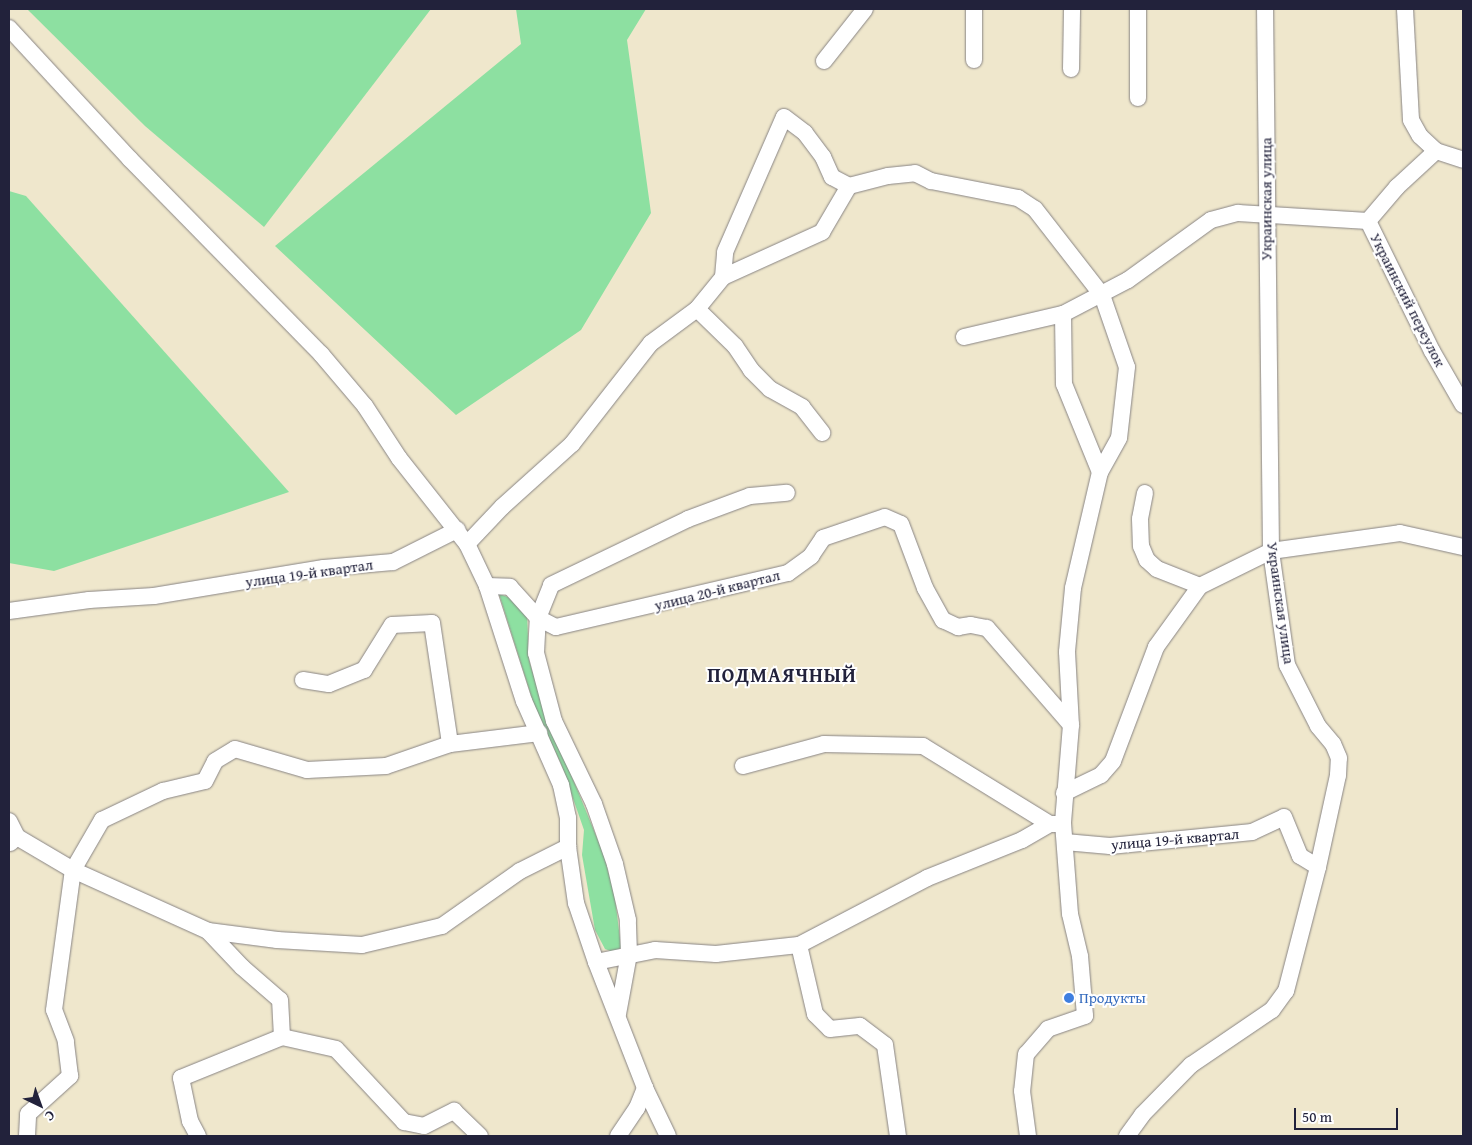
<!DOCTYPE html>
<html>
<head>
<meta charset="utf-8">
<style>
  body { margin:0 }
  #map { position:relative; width:1472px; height:1145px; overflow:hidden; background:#efe7cc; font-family:"Gentium Book Plus",serif }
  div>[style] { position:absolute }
  .green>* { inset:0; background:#8de0a1 }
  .roads { filter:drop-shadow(0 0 1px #888484) drop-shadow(0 0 1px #888484) }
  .street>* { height:16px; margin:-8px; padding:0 8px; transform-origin:8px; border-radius:8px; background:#fff }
  .dots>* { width:14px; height:14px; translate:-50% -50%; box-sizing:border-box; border:2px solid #fff; border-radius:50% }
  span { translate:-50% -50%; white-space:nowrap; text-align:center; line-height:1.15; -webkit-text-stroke:4px #fff; paint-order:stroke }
  .street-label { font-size:15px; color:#22223b }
  .shop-label { font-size:15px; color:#366cbe }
  .left { translate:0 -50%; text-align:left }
  .district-label { font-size:20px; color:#22223b; font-weight:700; letter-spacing:1px }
  .frame { position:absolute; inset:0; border:10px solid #22223b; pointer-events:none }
  .north { position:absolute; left:15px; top:1080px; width:50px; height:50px; -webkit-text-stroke:4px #fff; paint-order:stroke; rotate:138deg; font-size:14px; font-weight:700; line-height:20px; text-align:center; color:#22223b }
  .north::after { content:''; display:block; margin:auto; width:18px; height:22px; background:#22223b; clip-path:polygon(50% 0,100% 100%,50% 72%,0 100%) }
  .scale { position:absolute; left:1294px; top:1108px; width:104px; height:22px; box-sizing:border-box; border:2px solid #22223b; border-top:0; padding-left:6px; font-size:15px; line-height:18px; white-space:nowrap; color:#22223b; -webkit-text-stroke:4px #fff; paint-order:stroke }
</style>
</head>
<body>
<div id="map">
  <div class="green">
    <div style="clip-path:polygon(27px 9px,431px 9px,264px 227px,145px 126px)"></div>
    <div style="clip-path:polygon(516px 9px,646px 9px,627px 40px,651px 213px,581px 330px,456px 415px,275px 246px,521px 44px)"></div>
    <div style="clip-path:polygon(9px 191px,26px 196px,289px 492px,54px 571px,9px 563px)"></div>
    <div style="clip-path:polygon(499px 594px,511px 598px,527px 614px,529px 660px,543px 706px,604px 855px,615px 898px,621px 947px,616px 953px,605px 949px,595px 930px,582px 855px,584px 830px,561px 764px,535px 708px)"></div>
  </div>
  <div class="roads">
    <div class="street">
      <div style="left:1405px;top:9px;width:111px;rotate:86.9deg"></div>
      <div style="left:1411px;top:120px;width:18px;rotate:61deg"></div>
      <div style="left:1420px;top:136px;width:22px;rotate:43deg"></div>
      <div style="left:1436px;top:151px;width:28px;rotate:18deg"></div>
      <div style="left:9px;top:28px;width:178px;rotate:47.3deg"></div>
      <div style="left:130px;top:159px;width:273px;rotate:45.6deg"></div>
      <div style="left:321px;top:354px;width:68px;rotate:49.8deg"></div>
      <div style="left:365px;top:406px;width:62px;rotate:56.8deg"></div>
      <div style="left:399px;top:458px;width:110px;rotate:51.7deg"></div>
      <div style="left:467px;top:544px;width:47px;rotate:64.5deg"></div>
      <div style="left:487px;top:586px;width:121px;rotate:72.2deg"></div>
      <div style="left:524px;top:701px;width:92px;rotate:66.2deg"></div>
      <div style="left:561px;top:785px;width:34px;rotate:78deg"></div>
      <div style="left:568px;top:818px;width:29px;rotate:90deg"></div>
      <div style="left:568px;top:847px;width:57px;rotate:81.9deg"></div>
      <div style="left:576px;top:903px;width:62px;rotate:71.3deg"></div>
      <div style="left:596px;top:962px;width:135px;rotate:68.7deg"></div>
      <div style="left:645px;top:1088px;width:53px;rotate:64.4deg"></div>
      <div style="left:974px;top:60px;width:51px;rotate:-90deg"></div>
      <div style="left:824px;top:61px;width:66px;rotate:-51.7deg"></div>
      <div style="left:1071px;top:69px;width:60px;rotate:-89deg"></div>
      <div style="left:1138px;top:98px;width:89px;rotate:-90deg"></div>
      <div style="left:1368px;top:221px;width:145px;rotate:63.8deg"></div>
      <div style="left:1432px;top:351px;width:62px;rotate:60.1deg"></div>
      <div style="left:723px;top:277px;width:25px;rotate:-85deg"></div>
      <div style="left:725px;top:252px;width:147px;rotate:-66.4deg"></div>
      <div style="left:784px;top:117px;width:26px;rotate:37deg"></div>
      <div style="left:805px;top:133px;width:30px;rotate:53deg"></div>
      <div style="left:823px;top:157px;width:22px;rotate:66deg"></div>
      <div style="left:832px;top:177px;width:19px;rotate:28deg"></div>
      <div style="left:697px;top:309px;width:53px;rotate:44.2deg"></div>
      <div style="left:735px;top:346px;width:29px;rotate:56deg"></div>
      <div style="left:751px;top:370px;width:27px;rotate:45deg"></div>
      <div style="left:770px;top:389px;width:37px;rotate:29deg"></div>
      <div style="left:802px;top:407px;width:33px;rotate:52deg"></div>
      <div style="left:1063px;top:314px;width:70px;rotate:89.2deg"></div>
      <div style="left:1064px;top:384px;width:95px;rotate:67.8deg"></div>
      <div style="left:964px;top:337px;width:102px;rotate:-13.1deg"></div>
      <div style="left:1063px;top:314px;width:73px;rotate:-27.6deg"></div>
      <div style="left:1128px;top:280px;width:102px;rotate:-35.9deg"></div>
      <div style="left:1211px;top:220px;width:28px;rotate:-15deg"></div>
      <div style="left:1238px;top:213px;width:130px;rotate:3.5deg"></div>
      <div style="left:1368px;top:221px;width:45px;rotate:-49.5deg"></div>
      <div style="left:1397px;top:187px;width:53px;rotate:-42.7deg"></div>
      <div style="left:1145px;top:493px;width:26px;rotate:101deg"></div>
      <div style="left:1140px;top:519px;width:27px;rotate:88deg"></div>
      <div style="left:1141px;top:546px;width:15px;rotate:67deg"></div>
      <div style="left:1147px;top:560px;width:13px;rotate:42deg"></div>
      <div style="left:1157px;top:569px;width:46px;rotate:21.6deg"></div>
      <div style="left:1200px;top:586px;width:79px;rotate:-26.2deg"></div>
      <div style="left:1271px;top:551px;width:130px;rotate:-7.9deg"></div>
      <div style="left:1400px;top:533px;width:65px;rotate:12.5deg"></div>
      <div style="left:467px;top:544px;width:51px;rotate:-46.6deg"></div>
      <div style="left:502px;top:507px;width:94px;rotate:-42deg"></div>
      <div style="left:572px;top:444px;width:128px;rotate:-52deg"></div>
      <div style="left:651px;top:343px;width:57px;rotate:-36.5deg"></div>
      <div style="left:697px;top:309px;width:41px;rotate:-50.9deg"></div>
      <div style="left:723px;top:277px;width:109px;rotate:-24.4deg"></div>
      <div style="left:822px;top:232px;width:53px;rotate:-59.6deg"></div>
      <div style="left:849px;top:186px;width:40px;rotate:-14.4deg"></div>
      <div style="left:888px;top:176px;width:27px;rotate:-6deg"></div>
      <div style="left:915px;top:173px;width:18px;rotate:27deg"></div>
      <div style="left:931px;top:181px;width:89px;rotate:11.1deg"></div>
      <div style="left:1018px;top:198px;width:20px;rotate:33deg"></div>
      <div style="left:1035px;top:209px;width:109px;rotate:52.1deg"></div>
      <div style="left:1102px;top:295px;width:76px;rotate:70.9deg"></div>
      <div style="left:1127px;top:367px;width:71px;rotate:96.4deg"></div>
      <div style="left:1119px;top:438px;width:39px;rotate:119deg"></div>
      <div style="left:1100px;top:472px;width:119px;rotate:103.1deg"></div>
      <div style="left:1073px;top:588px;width:64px;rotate:95.4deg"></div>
      <div style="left:1067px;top:652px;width:73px;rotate:86.9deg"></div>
      <div style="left:1071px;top:725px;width:98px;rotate:94.7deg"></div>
      <div style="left:1063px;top:823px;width:91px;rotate:85.6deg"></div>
      <div style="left:1070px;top:914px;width:43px;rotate:76.6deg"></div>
      <div style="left:1080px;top:956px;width:60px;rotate:85.2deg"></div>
      <div style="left:1085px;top:1016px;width:39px;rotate:161deg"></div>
      <div style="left:1048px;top:1029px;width:33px;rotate:131deg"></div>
      <div style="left:1026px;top:1054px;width:37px;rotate:96deg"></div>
      <div style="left:1022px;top:1091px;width:45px;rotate:82.4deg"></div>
      <div style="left:487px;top:586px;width:23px;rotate:2deg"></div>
      <div style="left:510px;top:587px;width:42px;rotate:47.9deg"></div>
      <div style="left:538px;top:618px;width:20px;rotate:27deg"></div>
      <div style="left:556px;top:627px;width:238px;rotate:-13.1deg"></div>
      <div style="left:788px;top:573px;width:29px;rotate:-36deg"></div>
      <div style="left:811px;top:556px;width:22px;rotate:-56deg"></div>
      <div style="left:823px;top:538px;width:65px;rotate:-18.7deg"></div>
      <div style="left:885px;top:517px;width:17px;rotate:24deg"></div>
      <div style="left:901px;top:524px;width:68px;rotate:69.4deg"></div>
      <div style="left:925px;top:588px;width:37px;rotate:61deg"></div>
      <div style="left:943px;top:620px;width:17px;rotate:25deg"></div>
      <div style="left:958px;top:627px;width:13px;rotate:-9deg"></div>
      <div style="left:971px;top:625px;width:16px;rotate:11deg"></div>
      <div style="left:987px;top:628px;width:128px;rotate:49.1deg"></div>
      <div style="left:9px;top:611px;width:81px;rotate:-7.8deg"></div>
      <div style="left:89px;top:600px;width:65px;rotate:-3.5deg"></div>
      <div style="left:154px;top:596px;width:172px;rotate:-9.4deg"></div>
      <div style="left:324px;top:568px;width:69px;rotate:-5deg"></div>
      <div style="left:393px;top:562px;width:72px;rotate:-26.6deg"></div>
      <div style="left:303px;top:680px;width:26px;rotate:9deg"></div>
      <div style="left:329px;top:684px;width:38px;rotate:-22deg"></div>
      <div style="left:364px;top:670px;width:53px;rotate:-58.1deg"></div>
      <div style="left:392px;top:625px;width:40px;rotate:-2.9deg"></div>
      <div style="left:432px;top:623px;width:122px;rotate:81.5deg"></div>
      <div style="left:743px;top:766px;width:84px;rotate:-15.2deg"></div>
      <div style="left:824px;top:744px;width:99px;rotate:1.2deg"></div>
      <div style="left:923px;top:746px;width:149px;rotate:31.6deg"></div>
      <div style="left:1050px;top:824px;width:8px"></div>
      <div style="left:1064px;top:793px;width:41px;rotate:-25.9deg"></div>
      <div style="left:1101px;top:775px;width:18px;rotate:-49deg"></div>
      <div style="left:1113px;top:761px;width:122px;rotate:-69.3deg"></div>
      <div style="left:1156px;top:647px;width:75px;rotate:-54.2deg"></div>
      <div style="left:9px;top:821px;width:18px;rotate:63deg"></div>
      <div style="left:17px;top:837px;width:9px;rotate:139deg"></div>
      <div style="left:17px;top:837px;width:65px;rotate:30.5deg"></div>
      <div style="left:73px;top:870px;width:58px;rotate:-59.9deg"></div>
      <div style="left:102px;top:820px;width:68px;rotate:-25.4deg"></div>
      <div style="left:163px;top:791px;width:43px;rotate:-13.4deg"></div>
      <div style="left:205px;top:781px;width:22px;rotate:-63deg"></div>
      <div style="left:215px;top:761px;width:23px;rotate:-31deg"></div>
      <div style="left:235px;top:749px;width:75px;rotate:16.3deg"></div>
      <div style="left:307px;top:770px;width:79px;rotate:-2.9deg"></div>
      <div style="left:386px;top:766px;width:68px;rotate:-19deg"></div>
      <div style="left:450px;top:744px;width:90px;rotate:-7deg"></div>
      <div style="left:1065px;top:842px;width:45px;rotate:5.1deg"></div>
      <div style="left:1110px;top:846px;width:143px;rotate:-5.6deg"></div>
      <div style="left:1252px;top:832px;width:35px;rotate:-25deg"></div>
      <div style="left:1284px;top:817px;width:42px;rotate:67.7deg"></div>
      <div style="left:1300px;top:856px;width:21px;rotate:31deg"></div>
      <div style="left:799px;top:945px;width:71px;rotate:76.9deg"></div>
      <div style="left:815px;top:1014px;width:21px;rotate:45deg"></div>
      <div style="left:830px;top:1029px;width:30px;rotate:-6deg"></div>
      <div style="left:860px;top:1026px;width:31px;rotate:37deg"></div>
      <div style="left:885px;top:1045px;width:92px;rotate:81.9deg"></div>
      <div style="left:596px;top:962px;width:60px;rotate:-11.5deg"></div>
      <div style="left:655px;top:950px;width:61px;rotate:3.8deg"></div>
      <div style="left:716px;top:954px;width:83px;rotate:-6.2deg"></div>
      <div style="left:799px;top:945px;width:144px;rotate:-27.6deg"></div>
      <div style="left:927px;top:878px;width:102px;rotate:-21.8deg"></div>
      <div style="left:1022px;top:840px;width:32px;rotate:-30deg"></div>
      <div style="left:618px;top:1014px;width:61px;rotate:-79.6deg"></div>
      <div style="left:629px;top:954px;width:34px;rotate:-92deg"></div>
      <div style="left:628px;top:920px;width:57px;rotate:-103.1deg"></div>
      <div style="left:615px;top:864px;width:64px;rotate:-109.3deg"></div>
      <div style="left:594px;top:804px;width:92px;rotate:-115.7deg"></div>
      <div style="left:554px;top:721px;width:70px;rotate:-104.8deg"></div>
      <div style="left:536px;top:653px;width:35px;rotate:-87deg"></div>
      <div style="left:538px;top:618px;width:35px;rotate:-68deg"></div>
      <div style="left:551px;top:585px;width:152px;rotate:-25.7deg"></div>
      <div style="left:688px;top:519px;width:66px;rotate:-20.4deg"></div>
      <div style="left:750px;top:496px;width:37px;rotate:-5deg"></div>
      <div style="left:282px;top:1037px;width:55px;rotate:12.5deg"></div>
      <div style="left:336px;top:1049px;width:100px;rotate:47deg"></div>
      <div style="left:404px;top:1122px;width:20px;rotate:11deg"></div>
      <div style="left:424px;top:1126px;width:34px;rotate:-27deg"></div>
      <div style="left:454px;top:1111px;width:36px;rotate:44deg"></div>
      <div style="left:27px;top:1136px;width:22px;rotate:-87deg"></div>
      <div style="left:28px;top:1114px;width:57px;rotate:-42.1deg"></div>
      <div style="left:70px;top:1076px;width:35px;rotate:-97deg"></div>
      <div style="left:66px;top:1041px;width:33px;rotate:-111deg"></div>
      <div style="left:54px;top:1010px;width:141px;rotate:-82.3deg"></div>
      <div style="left:73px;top:870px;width:148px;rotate:24.3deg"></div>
      <div style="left:208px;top:931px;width:70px;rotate:7.4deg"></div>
      <div style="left:277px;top:940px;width:85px;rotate:3.4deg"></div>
      <div style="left:362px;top:945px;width:82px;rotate:-13.4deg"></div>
      <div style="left:442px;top:926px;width:95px;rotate:-35.2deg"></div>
      <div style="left:520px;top:871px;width:54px;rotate:-26.6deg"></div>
      <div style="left:198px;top:1136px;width:17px;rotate:-118deg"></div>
      <div style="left:190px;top:1121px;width:44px;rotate:-101.8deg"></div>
      <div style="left:181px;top:1078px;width:109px;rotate:-22.1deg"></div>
      <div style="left:282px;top:1037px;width:37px;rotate:-93deg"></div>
      <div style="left:280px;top:1000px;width:50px;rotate:-139deg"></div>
      <div style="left:242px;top:967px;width:50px;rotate:-133.4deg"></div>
      <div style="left:618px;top:1136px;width:34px;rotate:-56deg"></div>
      <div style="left:637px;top:1108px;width:22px;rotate:-68deg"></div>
      <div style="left:1127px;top:1136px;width:26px;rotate:-54deg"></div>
      <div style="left:1142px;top:1115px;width:70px;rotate:-45.6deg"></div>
      <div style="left:1191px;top:1065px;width:98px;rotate:-34.2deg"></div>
      <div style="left:1272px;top:1010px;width:24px;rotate:-54deg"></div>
      <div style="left:1286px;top:991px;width:128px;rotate:-75.5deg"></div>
      <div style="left:1318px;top:867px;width:94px;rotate:-77.7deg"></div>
      <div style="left:1338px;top:775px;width:17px;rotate:-87deg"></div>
      <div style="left:1339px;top:758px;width:15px;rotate:-113deg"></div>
      <div style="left:1333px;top:744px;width:23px;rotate:-130deg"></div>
      <div style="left:1318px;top:726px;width:68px;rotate:-116.9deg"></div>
      <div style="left:1287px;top:665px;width:115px;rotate:-98deg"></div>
      <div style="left:1271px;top:551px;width:542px;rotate:-90.63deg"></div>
    </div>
  </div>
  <div class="dots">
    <div style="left:1069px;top:998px;background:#3f7fe0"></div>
  </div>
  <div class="street-label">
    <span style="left:1266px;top:199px;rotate:-90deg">Украинская улица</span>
    <span style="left:1408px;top:300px;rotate:63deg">Украинский переулок</span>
    <span style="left:309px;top:573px;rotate:-8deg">улица 19-й квартал</span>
    <span style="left:717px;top:590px;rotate:-14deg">улица 20-й квартал</span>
    <span style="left:1281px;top:603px;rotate:82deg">Украинская улица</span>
    <span style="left:1175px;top:839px;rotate:-5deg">улица 19-й квартал</span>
  </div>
  <div class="shop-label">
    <span class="left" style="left:1079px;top:998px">Продукты</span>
  </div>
  <div class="district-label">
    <span style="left:782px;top:674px">ПОДМАЯЧНЫЙ</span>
  </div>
  <div class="frame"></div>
  <div class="north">С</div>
  <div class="scale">50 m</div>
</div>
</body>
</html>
